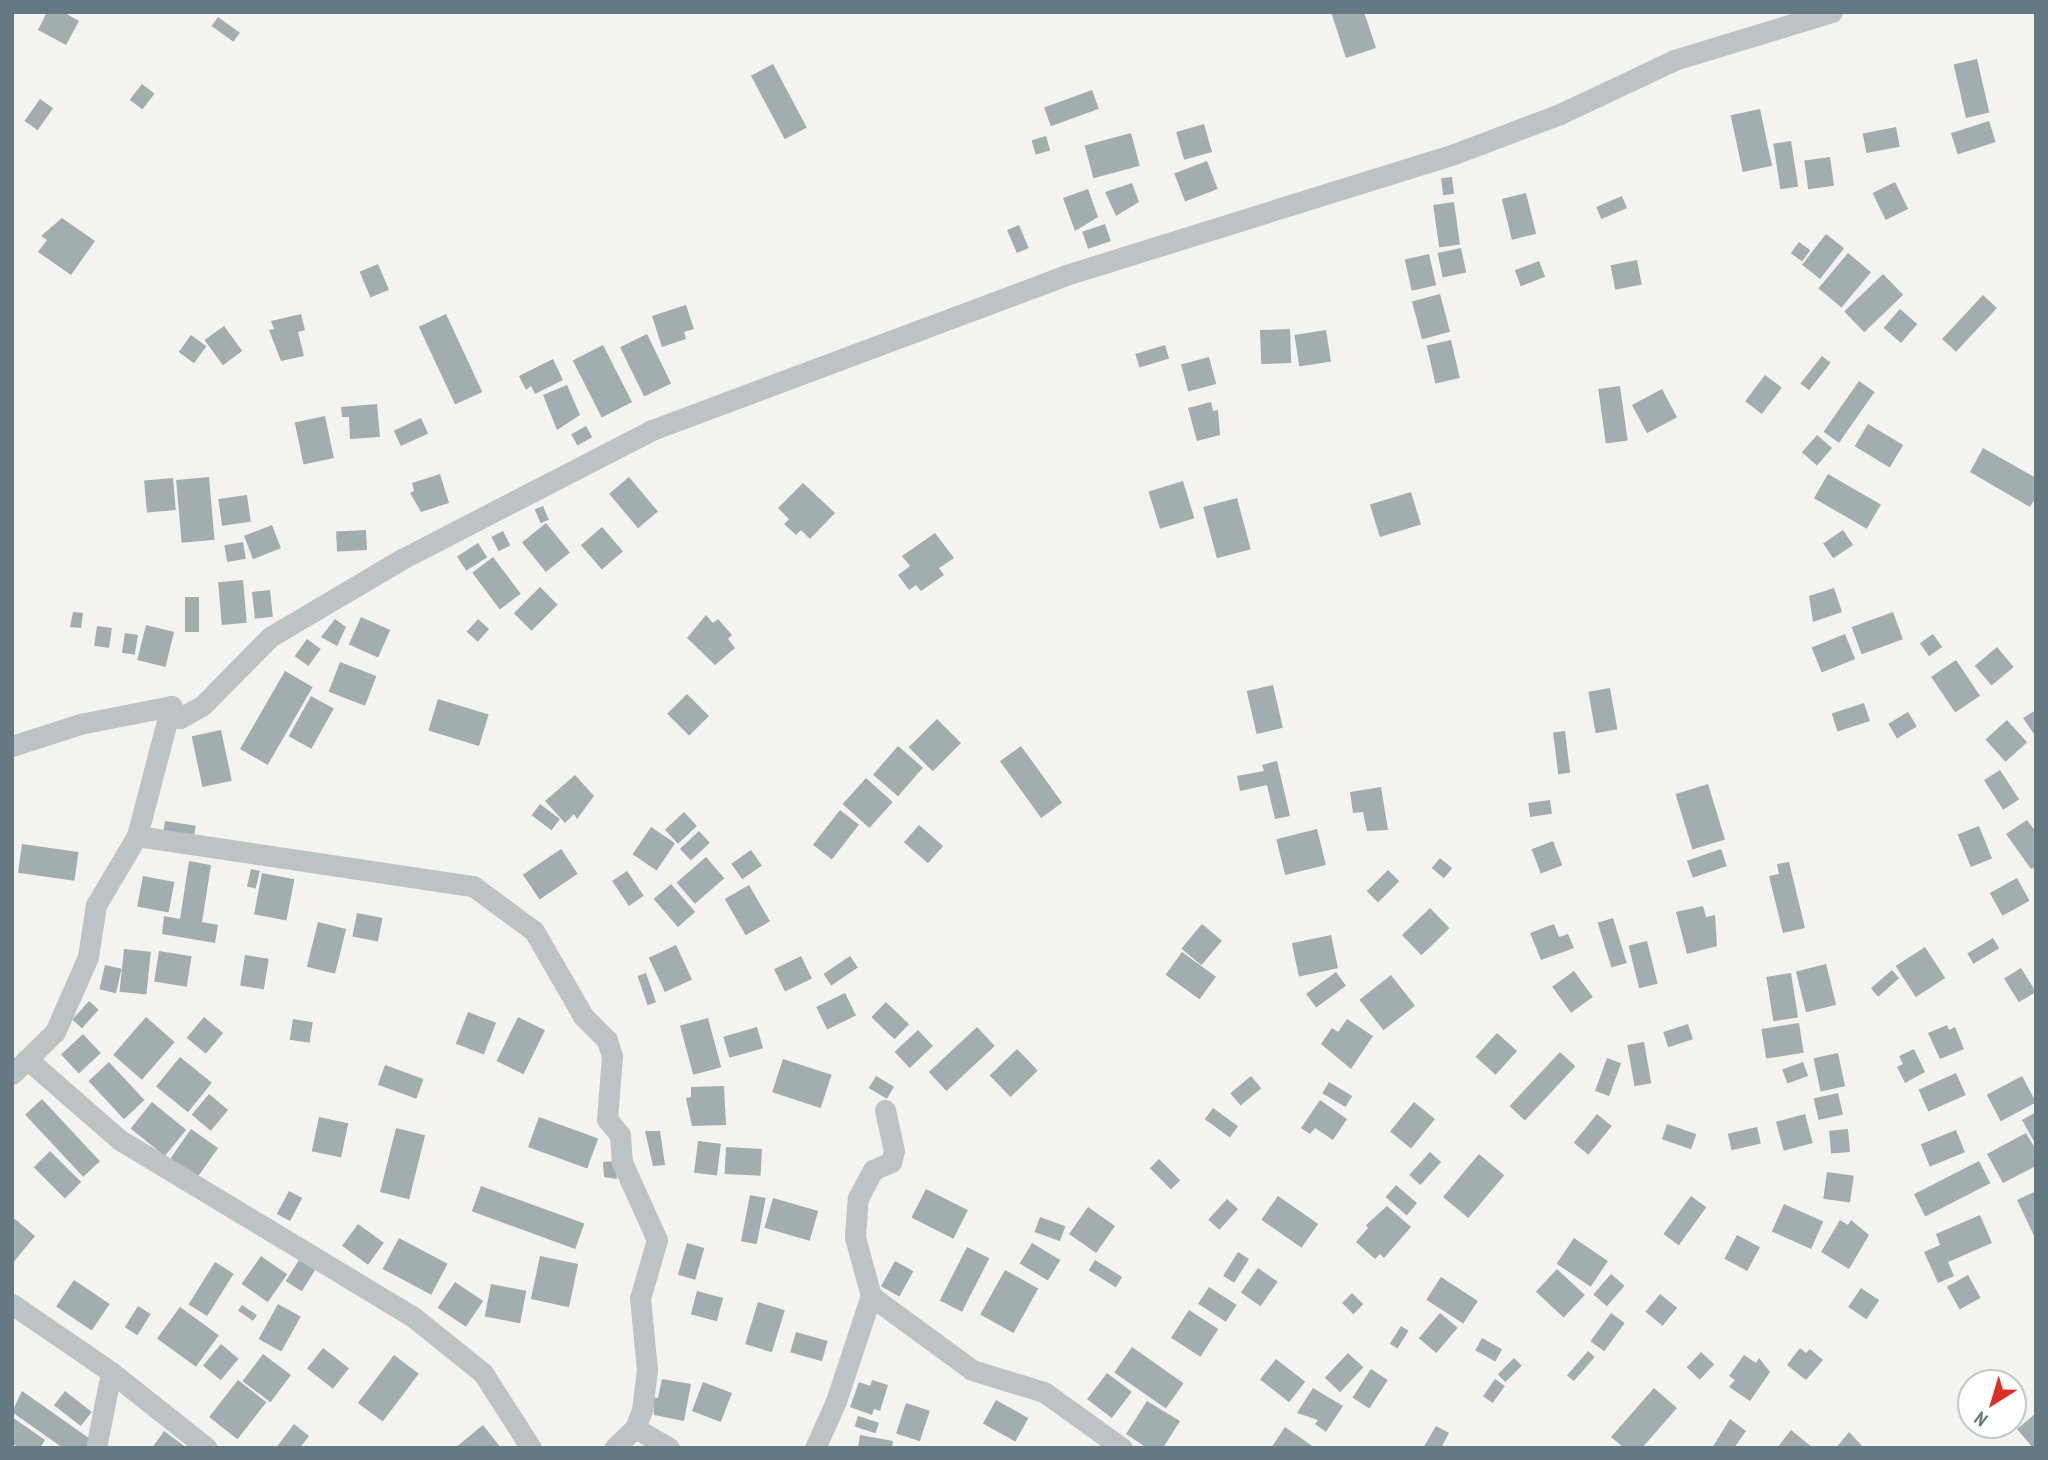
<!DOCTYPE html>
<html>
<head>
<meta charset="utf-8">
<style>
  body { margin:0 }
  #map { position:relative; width:2048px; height:1460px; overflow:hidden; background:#f4f3f0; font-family:"PT Sans Narrow",sans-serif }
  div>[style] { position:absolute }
  .building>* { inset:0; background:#a2adb0; transform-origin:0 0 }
  .street>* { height:21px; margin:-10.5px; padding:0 10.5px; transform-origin:10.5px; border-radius:10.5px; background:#bdc2c4 }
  span { translate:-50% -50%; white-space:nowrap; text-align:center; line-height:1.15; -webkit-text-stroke:7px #fff; paint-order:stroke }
  .frame { position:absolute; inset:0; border:14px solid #647981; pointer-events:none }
  .north { position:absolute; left:1957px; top:1369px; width:70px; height:70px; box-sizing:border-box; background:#fff; border:2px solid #c1c9cd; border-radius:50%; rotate:217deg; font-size:19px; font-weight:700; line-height:28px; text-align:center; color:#647981 }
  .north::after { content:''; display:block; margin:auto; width:24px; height:32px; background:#de2f26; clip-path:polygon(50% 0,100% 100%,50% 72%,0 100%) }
</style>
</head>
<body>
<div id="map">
  <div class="building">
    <div style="clip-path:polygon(47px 12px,63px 12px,79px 21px,66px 45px,38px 30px)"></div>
    <div style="clip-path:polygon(1331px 12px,1364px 12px,1376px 48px,1346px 58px)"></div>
    <div style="left:218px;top:17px;width:27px;height:11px;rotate:36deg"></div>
    <div style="left:1977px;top:59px;width:55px;height:24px;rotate:77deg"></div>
    <div style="left:773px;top:64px;width:72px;height:25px;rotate:62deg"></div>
    <div style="left:142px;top:84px;width:16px;height:20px;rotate:38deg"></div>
    <div style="left:1092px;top:90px;width:20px;height:51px;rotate:70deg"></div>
    <div style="left:40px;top:99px;width:16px;height:27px;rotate:35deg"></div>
    <div style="left:1760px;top:109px;width:58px;height:30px;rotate:78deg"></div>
    <div style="left:1989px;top:121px;width:22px;height:40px;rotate:72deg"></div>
    <div style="left:1204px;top:124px;width:29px;height:29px;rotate:74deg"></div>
    <div style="left:1896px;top:127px;width:20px;height:34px;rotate:79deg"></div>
    <div style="left:1131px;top:133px;width:34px;height:48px;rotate:75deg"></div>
    <div style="left:1046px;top:136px;width:15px;height:15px;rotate:74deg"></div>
    <div style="left:1791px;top:141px;width:46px;height:18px;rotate:81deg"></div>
    <div style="left:1830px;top:157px;width:29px;height:26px;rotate:82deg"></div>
    <div style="left:1207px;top:161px;width:30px;height:35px;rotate:69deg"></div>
    <div style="left:1452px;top:177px;width:17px;height:11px;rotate:83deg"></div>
    <div style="left:1895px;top:182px;width:30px;height:25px;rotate:64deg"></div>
    <div style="clip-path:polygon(1132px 183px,1139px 202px,1116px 216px,1105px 192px)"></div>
    <div style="clip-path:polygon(1088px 189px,1098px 217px,1075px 231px,1063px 198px)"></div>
    <div style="left:1526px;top:193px;width:42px;height:25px;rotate:76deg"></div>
    <div style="left:1622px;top:196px;width:13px;height:28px;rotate:67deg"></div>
    <div style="left:1454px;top:202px;width:43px;height:21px;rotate:82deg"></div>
    <div style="clip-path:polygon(62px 218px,95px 241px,71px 275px,38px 252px,47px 240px,41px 236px)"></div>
    <div style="left:1105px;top:224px;width:18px;height:24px;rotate:71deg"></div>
    <div style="left:1019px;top:225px;width:25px;height:13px;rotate:67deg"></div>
    <div style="left:1826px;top:234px;width:23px;height:39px;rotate:38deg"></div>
    <div style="left:1799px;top:242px;width:14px;height:14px;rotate:36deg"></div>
    <div style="left:1461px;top:248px;width:25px;height:24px;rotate:78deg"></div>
    <div style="left:1848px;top:253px;width:30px;height:46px;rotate:40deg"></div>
    <div style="left:1429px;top:254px;width:32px;height:25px;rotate:77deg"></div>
    <div style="left:1637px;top:260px;width:25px;height:27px;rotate:79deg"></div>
    <div style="left:1539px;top:261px;width:17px;height:26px;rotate:69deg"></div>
    <div style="left:378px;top:264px;width:28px;height:20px;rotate:67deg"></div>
    <div style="left:1883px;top:274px;width:29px;height:54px;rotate:46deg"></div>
    <div style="left:1440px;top:294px;width:39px;height:29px;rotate:75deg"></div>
    <div style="left:1983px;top:295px;width:19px;height:60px;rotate:43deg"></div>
    <div style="clip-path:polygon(686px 305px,694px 329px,684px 332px,686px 339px,662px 347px,652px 316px)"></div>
    <div style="left:1900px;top:309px;width:23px;height:25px;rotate:41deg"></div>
    <div style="clip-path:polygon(301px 314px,305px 330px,298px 332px,304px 356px,281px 361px,269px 330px,274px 329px,271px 321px)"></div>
    <div style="left:446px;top:314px;width:86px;height:30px;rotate:65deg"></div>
    <div style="left:224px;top:326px;width:31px;height:24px;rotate:54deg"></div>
    <div style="left:1290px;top:329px;width:34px;height:30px;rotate:88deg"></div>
    <div style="left:1326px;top:330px;width:32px;height:32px;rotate:81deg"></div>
    <div style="left:647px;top:334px;width:55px;height:30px;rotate:64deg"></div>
    <div style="left:191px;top:335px;width:19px;height:21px;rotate:36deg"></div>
    <div style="left:1451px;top:340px;width:39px;height:25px;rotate:77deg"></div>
    <div style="left:603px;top:345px;width:64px;height:34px;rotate:63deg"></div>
    <div style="left:1165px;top:345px;width:14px;height:31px;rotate:73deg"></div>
    <div style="left:1822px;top:356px;width:11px;height:35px;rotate:38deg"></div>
    <div style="left:1209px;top:357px;width:28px;height:29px;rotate:75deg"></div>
    <div style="clip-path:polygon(553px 359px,563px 380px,535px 394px,531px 386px,526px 390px,519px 376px)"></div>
    <div style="left:1765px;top:375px;width:21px;height:33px;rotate:37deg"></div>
    <div style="left:1859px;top:381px;width:19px;height:62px;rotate:35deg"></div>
    <div style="clip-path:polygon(567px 385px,580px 415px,557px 430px,543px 395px)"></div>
    <div style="left:1620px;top:386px;width:55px;height:22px;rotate:82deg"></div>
    <div style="left:1662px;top:389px;width:32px;height:34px;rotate:62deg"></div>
    <div style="clip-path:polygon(1211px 402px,1213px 411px,1218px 410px,1220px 435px,1197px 441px,1188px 408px)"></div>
    <div style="clip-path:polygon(377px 404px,380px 437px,350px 439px,349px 417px,342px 417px,341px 407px)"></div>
    <div style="left:325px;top:416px;width:43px;height:31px;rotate:78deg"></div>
    <div style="left:421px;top:418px;width:17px;height:30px;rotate:65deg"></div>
    <div style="left:1868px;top:424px;width:41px;height:26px;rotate:31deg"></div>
    <div style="left:586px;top:426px;width:13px;height:17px;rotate:61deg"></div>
    <div style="left:1817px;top:435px;width:20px;height:23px;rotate:41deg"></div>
    <div style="clip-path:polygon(1983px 448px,2036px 478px,2036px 497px,2030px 507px,1970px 472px)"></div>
    <div style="clip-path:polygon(440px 474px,449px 503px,421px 512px,410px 493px,414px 491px,412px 483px)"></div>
    <div style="left:1828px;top:474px;width:61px;height:28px;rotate:30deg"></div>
    <div style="left:209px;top:477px;width:63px;height:33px;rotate:85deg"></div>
    <div style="left:629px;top:477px;width:45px;height:26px;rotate:50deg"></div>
    <div style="left:173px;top:478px;width:32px;height:29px;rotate:85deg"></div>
    <div style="left:1183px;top:481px;width:39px;height:36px;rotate:73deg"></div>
    <div style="clip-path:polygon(803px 483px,835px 513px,810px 539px,801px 530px,796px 535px,784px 524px,789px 519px,778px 508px)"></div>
    <div style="left:1411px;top:492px;width:34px;height:43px;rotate:73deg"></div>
    <div style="left:247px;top:495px;width:27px;height:29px;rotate:82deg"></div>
    <div style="left:1237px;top:498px;width:53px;height:35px;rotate:75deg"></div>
    <div style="left:543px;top:506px;width:15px;height:9px;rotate:67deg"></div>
    <div style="left:546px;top:523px;width:38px;height:31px;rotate:51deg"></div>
    <div style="left:272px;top:525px;width:25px;height:30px;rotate:69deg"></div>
    <div style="left:602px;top:527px;width:32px;height:28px;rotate:49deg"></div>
    <div style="left:366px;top:530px;width:20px;height:30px;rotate:87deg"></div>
    <div style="left:1843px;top:530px;width:18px;height:24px;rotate:56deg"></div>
    <div style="left:503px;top:531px;width:16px;height:13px;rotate:63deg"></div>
    <div style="clip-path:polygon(935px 533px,954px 558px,939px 568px,944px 575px,921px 591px,916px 585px,909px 590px,898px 575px,910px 566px,902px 556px)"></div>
    <div style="left:243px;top:542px;width:17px;height:19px;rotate:80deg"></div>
    <div style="left:478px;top:543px;width:17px;height:25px;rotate:57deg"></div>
    <div style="left:493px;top:557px;width:46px;height:26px;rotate:53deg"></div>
    <div style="left:243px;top:580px;width:43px;height:25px;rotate:85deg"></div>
    <div style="left:540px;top:587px;width:25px;height:37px;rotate:45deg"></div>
    <div style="clip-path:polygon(1834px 588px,1842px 612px,1813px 622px,1809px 596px)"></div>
    <div style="left:270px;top:590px;width:27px;height:18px;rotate:84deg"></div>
    <div style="left:185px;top:597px;width:14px;height:35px"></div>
    <div style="clip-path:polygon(73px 612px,83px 613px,81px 628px,70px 627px)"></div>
    <div style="left:1893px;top:612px;width:29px;height:44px;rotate:70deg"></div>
    <div style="clip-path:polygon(706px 615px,713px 623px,718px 619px,732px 635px,728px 639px,735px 648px,715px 665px,687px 638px)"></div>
    <div style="left:361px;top:617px;width:32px;height:30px;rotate:24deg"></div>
    <div style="clip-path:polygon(335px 619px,346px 627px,337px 646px,321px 637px)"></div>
    <div style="left:478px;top:619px;width:15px;height:17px;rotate:42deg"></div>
    <div style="left:146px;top:625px;width:29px;height:36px;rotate:14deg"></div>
    <div style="left:97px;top:626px;width:15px;height:20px;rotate:8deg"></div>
    <div style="left:125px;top:633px;width:13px;height:20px;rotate:9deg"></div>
    <div style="left:1845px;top:634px;width:27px;height:36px;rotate:68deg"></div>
    <div style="left:1933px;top:634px;width:16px;height:16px;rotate:55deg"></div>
    <div style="left:307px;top:639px;width:17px;height:21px;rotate:36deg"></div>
    <div style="left:1997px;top:647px;width:26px;height:29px;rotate:50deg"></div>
    <div style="left:1956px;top:660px;width:43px;height:30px;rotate:56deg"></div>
    <div style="left:340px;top:662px;width:39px;height:32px;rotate:21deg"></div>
    <div style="left:285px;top:671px;width:32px;height:90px;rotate:30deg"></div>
    <div style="left:1273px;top:685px;width:44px;height:27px;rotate:77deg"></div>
    <div style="left:1610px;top:688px;width:42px;height:22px;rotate:80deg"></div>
    <div style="left:687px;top:694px;width:31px;height:28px;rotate:45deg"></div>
    <div style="left:311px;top:696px;width:26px;height:46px;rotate:29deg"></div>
    <div style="left:438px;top:699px;width:53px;height:33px;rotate:17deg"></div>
    <div style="left:1864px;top:703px;width:19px;height:34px;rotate:72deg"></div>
    <div style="clip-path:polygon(2036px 710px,2036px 737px,2023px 718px)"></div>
    <div style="left:1908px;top:712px;width:17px;height:23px;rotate:59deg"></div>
    <div style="left:937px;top:719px;width:34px;height:40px;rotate:45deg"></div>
    <div style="left:2007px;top:720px;width:30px;height:29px;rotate:48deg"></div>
    <div style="left:221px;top:730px;width:52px;height:30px;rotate:78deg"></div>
    <div style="left:1565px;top:731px;width:42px;height:12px;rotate:83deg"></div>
    <div style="left:898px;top:746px;width:33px;height:38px;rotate:41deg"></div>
    <div style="left:1021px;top:746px;width:70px;height:26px;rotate:54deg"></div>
    <div style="clip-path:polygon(1277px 761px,1290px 816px,1275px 819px,1267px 785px,1240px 791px,1237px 776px,1264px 771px,1262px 765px)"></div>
    <div style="left:2000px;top:770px;width:35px;height:19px;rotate:57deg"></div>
    <div style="clip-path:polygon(575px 775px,594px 796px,577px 819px,574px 814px,565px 823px,545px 801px)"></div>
    <div style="left:866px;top:778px;width:36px;height:35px;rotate:42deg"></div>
    <div style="left:1708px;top:784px;width:58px;height:34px;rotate:73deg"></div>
    <div style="clip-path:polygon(1381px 787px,1388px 830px,1367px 831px,1363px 812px,1353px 813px,1350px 792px)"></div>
    <div style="left:1550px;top:800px;width:14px;height:22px;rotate:82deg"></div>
    <div style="left:540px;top:804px;width:25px;height:14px;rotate:37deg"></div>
    <div style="left:840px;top:810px;width:24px;height:44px;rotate:38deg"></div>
    <div style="left:684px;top:812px;width:19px;height:26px;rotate:47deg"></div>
    <div style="clip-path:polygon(2027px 820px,2036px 832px,2036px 866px,2031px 869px,2006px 834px)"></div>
    <div style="left:165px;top:821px;width:31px;height:15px;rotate:9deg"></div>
    <div style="left:919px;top:825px;width:32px;height:23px;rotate:41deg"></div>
    <div style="left:1979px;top:826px;width:35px;height:23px;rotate:68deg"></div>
    <div style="left:651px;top:827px;width:29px;height:33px;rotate:34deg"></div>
    <div style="left:1317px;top:829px;width:37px;height:42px;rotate:76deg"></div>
    <div style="left:699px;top:831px;width:16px;height:26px;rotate:47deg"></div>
    <div style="left:1553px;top:841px;width:26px;height:23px;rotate:69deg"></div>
    <div style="left:22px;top:844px;width:57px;height:29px;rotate:8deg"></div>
    <div style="left:561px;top:849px;width:30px;height:46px;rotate:56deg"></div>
    <div style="left:1721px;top:849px;width:18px;height:36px;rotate:71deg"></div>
    <div style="left:751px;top:850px;width:19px;height:24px;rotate:55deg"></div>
    <div style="left:706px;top:857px;width:28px;height:39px;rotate:49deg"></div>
    <div style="left:1440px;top:858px;width:16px;height:13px;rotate:40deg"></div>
    <div style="clip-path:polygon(189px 861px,211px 865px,202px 922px,218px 925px,215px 943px,162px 934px,164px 916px,180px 919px)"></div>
    <div style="clip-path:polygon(1789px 862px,1805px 928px,1783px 933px,1769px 876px,1779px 874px,1777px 864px)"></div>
    <div style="left:251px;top:869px;width:9px;height:18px;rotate:13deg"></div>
    <div style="left:1388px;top:870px;width:16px;height:30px;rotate:45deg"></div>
    <div style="left:627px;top:871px;width:30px;height:18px;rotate:56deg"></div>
    <div style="left:262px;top:873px;width:33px;height:42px;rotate:11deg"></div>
    <div style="left:143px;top:876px;width:32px;height:31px;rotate:11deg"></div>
    <div style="left:2017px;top:878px;width:26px;height:31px;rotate:61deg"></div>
    <div style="left:671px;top:884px;width:37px;height:23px;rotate:49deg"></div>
    <div style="left:749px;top:885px;width:42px;height:28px;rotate:60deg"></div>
    <div style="clip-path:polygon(1703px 906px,1706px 917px,1715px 915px,1717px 946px,1687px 954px,1676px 912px)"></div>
    <div style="left:1430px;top:908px;width:28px;height:39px;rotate:46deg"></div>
    <div style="left:357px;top:913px;width:26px;height:24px;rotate:11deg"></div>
    <div style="left:1613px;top:918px;width:47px;height:16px;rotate:73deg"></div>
    <div style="left:318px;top:922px;width:29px;height:46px;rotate:14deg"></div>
    <div style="left:1202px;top:924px;width:26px;height:32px;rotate:40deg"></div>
    <div style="clip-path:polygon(1554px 924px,1559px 937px,1568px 934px,1574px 948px,1541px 960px,1530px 933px)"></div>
    <div style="left:1331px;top:935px;width:34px;height:40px;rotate:78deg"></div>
    <div style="left:1993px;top:938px;width:12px;height:30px;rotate:59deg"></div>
    <div style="left:1647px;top:941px;width:44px;height:19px;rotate:76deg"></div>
    <div style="left:676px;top:945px;width:38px;height:30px;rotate:65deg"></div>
    <div style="left:1925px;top:947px;width:37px;height:35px;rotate:57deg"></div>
    <div style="left:124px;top:949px;width:27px;height:43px;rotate:6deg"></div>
    <div style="left:159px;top:951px;width:33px;height:31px;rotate:9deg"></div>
    <div style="left:1182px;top:952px;width:42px;height:28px;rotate:36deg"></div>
    <div style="left:245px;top:955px;width:24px;height:31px;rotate:9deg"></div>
    <div style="left:801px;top:956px;width:25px;height:30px;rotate:64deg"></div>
    <div style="left:850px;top:956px;width:14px;height:32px;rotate:56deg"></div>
    <div style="left:1826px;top:964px;width:42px;height:31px;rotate:76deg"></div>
    <div style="left:105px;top:965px;width:17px;height:25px;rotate:13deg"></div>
    <div style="left:2021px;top:968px;width:28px;height:20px;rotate:58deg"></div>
    <div style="left:1892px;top:970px;width:11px;height:28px;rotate:49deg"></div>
    <div style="left:1574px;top:971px;width:32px;height:27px;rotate:54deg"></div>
    <div style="left:1336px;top:972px;width:17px;height:37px;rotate:54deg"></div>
    <div style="left:646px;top:973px;width:31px;height:9px;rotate:71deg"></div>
    <div style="left:1791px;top:973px;width:45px;height:25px;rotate:81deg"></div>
    <div style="left:1391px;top:975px;width:39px;height:40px;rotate:52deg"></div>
    <div style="left:845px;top:993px;width:25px;height:32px;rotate:64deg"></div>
    <div style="left:89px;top:1001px;width:13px;height:25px;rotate:42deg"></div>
    <div style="left:886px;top:1002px;width:32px;height:21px;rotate:44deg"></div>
    <div style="left:468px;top:1012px;width:30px;height:34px;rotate:21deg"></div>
    <div style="left:146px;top:1017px;width:38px;height:50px;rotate:41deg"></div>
    <div style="left:204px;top:1017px;width:25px;height:27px;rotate:40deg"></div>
    <div style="left:518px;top:1017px;width:30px;height:49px;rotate:26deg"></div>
    <div style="left:708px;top:1018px;width:51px;height:29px;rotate:75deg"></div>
    <div style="left:293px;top:1019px;width:20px;height:21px;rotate:9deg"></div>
    <div style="clip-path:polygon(1347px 1019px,1373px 1036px,1351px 1069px,1321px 1044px,1332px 1028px,1338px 1032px)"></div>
    <div style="left:1799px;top:1023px;width:30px;height:38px;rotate:81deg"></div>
    <div style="left:1688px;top:1024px;width:16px;height:26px;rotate:72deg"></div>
    <div style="clip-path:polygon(1947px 1025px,1949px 1030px,1955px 1027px,1964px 1049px,1940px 1059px,1928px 1033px)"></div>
    <div style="left:757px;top:1027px;width:22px;height:35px;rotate:74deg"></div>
    <div style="left:977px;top:1027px;width:26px;height:66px;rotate:47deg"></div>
    <div style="left:918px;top:1030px;width:22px;height:32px;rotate:47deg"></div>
    <div style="left:1497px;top:1033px;width:27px;height:32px;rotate:42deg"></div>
    <div style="left:83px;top:1034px;width:26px;height:30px;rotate:47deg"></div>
    <div style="left:1644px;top:1042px;width:42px;height:17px;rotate:80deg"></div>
    <div style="left:1017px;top:1049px;width:30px;height:38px;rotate:46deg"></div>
    <div style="clip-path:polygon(1914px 1049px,1925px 1072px,1905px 1083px,1897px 1067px,1903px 1064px,1899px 1056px)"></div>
    <div style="left:1560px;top:1052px;width:21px;height:74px;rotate:43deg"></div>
    <div style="left:1838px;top:1053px;width:34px;height:25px;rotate:78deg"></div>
    <div style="left:180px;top:1057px;width:41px;height:38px;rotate:39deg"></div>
    <div style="left:1607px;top:1058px;width:15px;height:35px;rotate:20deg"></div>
    <div style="left:783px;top:1059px;width:51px;height:35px;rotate:18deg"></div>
    <div style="left:109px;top:1062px;width:52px;height:28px;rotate:47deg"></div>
    <div style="left:1803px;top:1062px;width:15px;height:22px;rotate:70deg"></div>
    <div style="left:385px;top:1065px;width:41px;height:21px;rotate:20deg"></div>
    <div style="left:1956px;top:1073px;width:24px;height:41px;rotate:66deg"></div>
    <div style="left:876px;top:1076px;width:21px;height:14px;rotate:31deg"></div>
    <div style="left:1251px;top:1076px;width:16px;height:27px;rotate:50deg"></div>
    <div style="left:2022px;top:1076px;width:30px;height:40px;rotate:62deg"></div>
    <div style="left:1329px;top:1082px;width:27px;height:13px;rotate:31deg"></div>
    <div style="clip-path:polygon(724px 1086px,726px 1125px,692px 1126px,686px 1098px,691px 1097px,691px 1087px)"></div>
    <div style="left:1838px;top:1093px;width:22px;height:25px;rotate:77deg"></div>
    <div style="left:209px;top:1094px;width:25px;height:27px;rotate:40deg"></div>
    <div style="left:42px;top:1099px;width:85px;height:23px;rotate:47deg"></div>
    <div style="clip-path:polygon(1320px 1100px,1347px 1119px,1333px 1140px,1315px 1128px,1310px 1134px,1301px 1128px)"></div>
    <div style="left:152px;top:1102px;width:44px;height:34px;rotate:39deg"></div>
    <div style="left:1414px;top:1102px;width:27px;height:38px;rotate:39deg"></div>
    <div style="left:1213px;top:1108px;width:31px;height:14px;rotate:36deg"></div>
    <div style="clip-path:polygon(2036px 1112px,2036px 1145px,2022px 1120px)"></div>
    <div style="left:1597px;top:1114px;width:19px;height:37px;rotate:39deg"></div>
    <div style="left:1805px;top:1114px;width:30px;height:30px;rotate:75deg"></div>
    <div style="left:319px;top:1117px;width:30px;height:35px;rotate:12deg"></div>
    <div style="left:539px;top:1117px;width:63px;height:32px;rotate:20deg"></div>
    <div style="left:1667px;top:1124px;width:31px;height:16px;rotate:19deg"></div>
    <div style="left:1757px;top:1127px;width:17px;height:30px;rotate:77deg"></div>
    <div style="left:396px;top:1128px;width:30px;height:66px;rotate:14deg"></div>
    <div style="left:191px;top:1129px;width:33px;height:36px;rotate:35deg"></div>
    <div style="left:1848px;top:1129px;width:23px;height:19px;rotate:85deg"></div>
    <div style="left:1956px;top:1130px;width:24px;height:38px;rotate:68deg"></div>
    <div style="clip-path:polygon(645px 1131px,660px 1131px,665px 1165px,653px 1166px)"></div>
    <div style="clip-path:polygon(2026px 1133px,2036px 1150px,2036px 1166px,2003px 1183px,1987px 1154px)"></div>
    <div style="left:698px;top:1141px;width:23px;height:32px;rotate:7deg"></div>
    <div style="left:726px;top:1147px;width:36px;height:27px;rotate:3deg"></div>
    <div style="left:50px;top:1151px;width:44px;height:23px;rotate:45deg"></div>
    <div style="left:1430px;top:1152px;width:15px;height:31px;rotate:42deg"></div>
    <div style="left:1479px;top:1154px;width:33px;height:56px;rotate:40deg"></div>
    <div style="left:1159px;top:1159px;width:30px;height:13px;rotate:45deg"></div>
    <div style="clip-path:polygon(615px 1161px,617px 1179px,604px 1177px,603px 1162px)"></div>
    <div style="left:1979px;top:1161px;width:25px;height:73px;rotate:63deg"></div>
    <div style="left:1827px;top:1172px;width:27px;height:27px;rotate:8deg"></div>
    <div style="left:1396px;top:1185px;width:28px;height:16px;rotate:41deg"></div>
    <div style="left:481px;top:1186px;width:110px;height:27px;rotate:20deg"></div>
    <div style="left:926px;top:1189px;width:47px;height:32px;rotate:27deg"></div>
    <div style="left:289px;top:1191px;width:15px;height:26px;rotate:28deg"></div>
    <div style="clip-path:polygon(2036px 1191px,2036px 1240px,2017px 1200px)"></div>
    <div style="left:750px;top:1195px;width:16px;height:47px;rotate:11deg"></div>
    <div style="left:1278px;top:1196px;width:49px;height:29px;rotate:35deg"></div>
    <div style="left:1691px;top:1196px;width:19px;height:47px;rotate:36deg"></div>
    <div style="left:773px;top:1198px;width:47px;height:31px;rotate:16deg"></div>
    <div style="left:1227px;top:1199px;width:15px;height:28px;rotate:42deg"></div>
    <div style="left:1784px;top:1204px;width:43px;height:30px;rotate:24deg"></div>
    <div style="clip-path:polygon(1387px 1206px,1411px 1227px,1384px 1258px,1380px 1254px,1375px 1259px,1356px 1242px,1368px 1228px,1366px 1225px)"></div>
    <div style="left:1088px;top:1207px;width:33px;height:33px;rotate:35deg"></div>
    <div style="clip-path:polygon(1980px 1215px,1992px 1243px,1948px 1262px,1954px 1276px,1938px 1283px,1924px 1252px,1940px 1245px,1936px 1234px)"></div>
    <div style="left:1040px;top:1217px;width:27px;height:16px;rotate:20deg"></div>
    <div style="clip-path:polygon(15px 1219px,35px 1236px,12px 1264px,12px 1222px)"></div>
    <div style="clip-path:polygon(1840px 1220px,1848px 1225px,1851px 1220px,1869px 1235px,1849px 1269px,1821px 1252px)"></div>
    <div style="left:358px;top:1224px;width:32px;height:27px;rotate:36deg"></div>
    <div style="left:1737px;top:1235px;width:26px;height:27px;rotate:28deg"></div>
    <div style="left:399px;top:1238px;width:55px;height:35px;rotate:28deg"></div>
    <div style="left:1574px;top:1238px;width:41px;height:31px;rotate:34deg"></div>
    <div style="left:687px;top:1243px;width:18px;height:33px;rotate:16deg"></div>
    <div style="left:1032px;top:1243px;width:33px;height:24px;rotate:31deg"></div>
    <div style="left:967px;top:1247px;width:25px;height:60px;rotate:27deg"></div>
    <div style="left:1238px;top:1252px;width:13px;height:28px;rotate:32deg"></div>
    <div style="left:261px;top:1256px;width:32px;height:34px;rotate:35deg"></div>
    <div style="left:540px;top:1256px;width:39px;height:44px;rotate:12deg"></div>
    <div style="left:299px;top:1260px;width:19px;height:25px;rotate:32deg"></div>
    <div style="left:1095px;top:1260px;width:32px;height:12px;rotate:32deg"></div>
    <div style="left:895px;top:1261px;width:21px;height:29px;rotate:29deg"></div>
    <div style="left:215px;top:1262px;width:22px;height:50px;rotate:32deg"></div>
    <div style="left:1258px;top:1268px;width:24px;height:30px;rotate:35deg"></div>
    <div style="left:1557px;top:1269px;width:38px;height:31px;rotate:43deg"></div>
    <div style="left:1005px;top:1270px;width:38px;height:51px;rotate:29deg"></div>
    <div style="left:1611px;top:1274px;width:18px;height:27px;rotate:41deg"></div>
    <div style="left:1968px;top:1275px;width:26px;height:24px;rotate:61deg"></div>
    <div style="left:1441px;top:1277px;width:44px;height:27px;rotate:33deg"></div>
    <div style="left:74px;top:1280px;width:43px;height:32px;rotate:34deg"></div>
    <div style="left:455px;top:1282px;width:34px;height:31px;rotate:34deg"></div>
    <div style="left:491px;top:1284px;width:36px;height:33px;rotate:11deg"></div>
    <div style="left:1209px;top:1287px;width:33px;height:20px;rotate:33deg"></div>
    <div style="left:1861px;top:1288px;width:22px;height:23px;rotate:34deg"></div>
    <div style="left:697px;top:1291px;width:27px;height:24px;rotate:15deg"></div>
    <div style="left:1352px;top:1293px;width:16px;height:14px;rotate:45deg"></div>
    <div style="left:1660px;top:1294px;width:22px;height:23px;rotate:39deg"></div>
    <div style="left:758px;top:1302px;width:28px;height:44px;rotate:17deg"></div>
    <div style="left:278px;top:1304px;width:26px;height:40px;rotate:29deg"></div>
    <div style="left:242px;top:1305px;width:18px;height:7px;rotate:34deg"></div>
    <div style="left:138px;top:1306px;width:15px;height:25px;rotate:32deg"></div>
    <div style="left:180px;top:1307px;width:48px;height:39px;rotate:36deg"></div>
    <div style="left:1189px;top:1310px;width:35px;height:33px;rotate:33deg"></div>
    <div style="left:1440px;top:1313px;width:23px;height:33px;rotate:40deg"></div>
    <div style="left:1611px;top:1313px;width:17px;height:35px;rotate:36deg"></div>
    <div style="left:1401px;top:1326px;width:9px;height:21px;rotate:32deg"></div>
    <div style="left:796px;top:1332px;width:33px;height:21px;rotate:16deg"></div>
    <div style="left:1482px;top:1338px;width:23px;height:14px;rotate:29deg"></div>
    <div style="left:221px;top:1344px;width:23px;height:28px;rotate:40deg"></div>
    <div style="left:1132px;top:1347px;width:63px;height:31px;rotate:35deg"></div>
    <div style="left:323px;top:1348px;width:33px;height:26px;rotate:38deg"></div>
    <div style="clip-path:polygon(1800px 1348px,1806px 1353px,1810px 1349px,1823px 1360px,1806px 1380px,1787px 1365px)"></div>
    <div style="left:1588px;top:1351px;width:9px;height:32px;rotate:41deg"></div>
    <div style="left:1701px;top:1352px;width:18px;height:21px;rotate:43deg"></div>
    <div style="left:1348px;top:1353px;width:21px;height:34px;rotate:43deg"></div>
    <div style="left:263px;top:1354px;width:35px;height:34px;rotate:37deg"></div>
    <div style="left:394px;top:1355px;width:31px;height:60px;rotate:37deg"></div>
    <div style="clip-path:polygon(1744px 1355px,1756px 1363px,1759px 1358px,1770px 1372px,1750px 1401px,1729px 1387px,1735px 1380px,1729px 1376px)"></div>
    <div style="left:1514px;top:1358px;width:11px;height:23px;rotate:45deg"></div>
    <div style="left:1276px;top:1359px;width:37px;height:26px;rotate:38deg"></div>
    <div style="left:1371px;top:1369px;width:20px;height:34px;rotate:33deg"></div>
    <div style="left:1107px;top:1373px;width:31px;height:33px;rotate:37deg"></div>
    <div style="clip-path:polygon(662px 1379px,691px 1384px,684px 1421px,654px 1415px,652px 1397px,658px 1398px)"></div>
    <div style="left:1495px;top:1379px;width:12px;height:21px;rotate:35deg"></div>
    <div style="left:238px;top:1380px;width:36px;height:47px;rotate:38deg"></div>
    <div style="clip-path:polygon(872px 1380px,888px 1385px,880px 1411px,874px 1409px,872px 1415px,850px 1407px,859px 1382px,870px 1386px)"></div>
    <div style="left:703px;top:1382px;width:31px;height:31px;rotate:21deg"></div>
    <div style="clip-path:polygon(1313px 1388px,1343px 1406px,1326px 1432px,1315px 1424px,1318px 1420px,1297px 1413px)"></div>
    <div style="clip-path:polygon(1654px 1388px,1677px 1408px,1642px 1448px,1624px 1448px,1611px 1437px)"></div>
    <div style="clip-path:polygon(22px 1391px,93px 1441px,88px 1448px,63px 1448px,12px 1412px)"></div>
    <div style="left:65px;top:1391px;width:34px;height:18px;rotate:38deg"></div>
    <div style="left:996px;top:1400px;width:37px;height:27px;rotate:29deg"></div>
    <div style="clip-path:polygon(1147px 1401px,1180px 1421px,1163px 1448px,1147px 1448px,1126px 1434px)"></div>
    <div style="left:906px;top:1403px;width:25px;height:32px;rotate:18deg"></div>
    <div style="clip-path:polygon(2036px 1413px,2036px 1448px,2033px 1448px,2017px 1429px)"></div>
    <div style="left:858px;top:1416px;width:22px;height:11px;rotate:18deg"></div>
    <div style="clip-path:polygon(12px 1417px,45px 1440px,40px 1448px,19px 1448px,12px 1443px)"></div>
    <div style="clip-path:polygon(1730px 1419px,1746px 1431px,1734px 1448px,1712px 1448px)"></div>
    <div style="clip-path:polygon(294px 1424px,309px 1436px,300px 1448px,276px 1448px)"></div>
    <div style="clip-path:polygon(483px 1425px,501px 1448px,455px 1448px)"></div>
    <div style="clip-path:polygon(1436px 1426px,1449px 1433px,1441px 1448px,1423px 1448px)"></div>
    <div style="clip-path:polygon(1285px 1427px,1315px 1448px,1271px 1448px)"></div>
    <div style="clip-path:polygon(1791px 1430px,1813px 1448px,1777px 1448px)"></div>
    <div style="clip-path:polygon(164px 1431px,187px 1448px,152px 1448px)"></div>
    <div style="clip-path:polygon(1849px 1432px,1864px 1448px,1836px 1448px)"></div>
    <div style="clip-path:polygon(860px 1435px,893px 1441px,892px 1448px,858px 1448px)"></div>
  </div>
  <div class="street">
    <div style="left:171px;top:706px;width:134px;rotate:104.7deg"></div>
    <div style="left:137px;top:836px;width:340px;rotate:8.5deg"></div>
    <div style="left:473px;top:886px;width:76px;rotate:36.4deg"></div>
    <div style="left:534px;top:931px;width:98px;rotate:60deg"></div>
    <div style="left:583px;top:1016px;width:34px;rotate:45deg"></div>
    <div style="left:607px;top:1040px;width:17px;rotate:73deg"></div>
    <div style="left:612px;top:1056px;width:63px;rotate:94.5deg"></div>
    <div style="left:607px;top:1119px;width:21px;rotate:51deg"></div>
    <div style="left:620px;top:1135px;width:27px;rotate:86deg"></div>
    <div style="left:622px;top:1162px;width:85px;rotate:65.8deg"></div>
    <div style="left:657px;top:1240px;width:60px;rotate:106.3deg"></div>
    <div style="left:640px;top:1298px;width:72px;rotate:84.4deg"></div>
    <div style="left:647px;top:1370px;width:40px;rotate:97.1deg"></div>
    <div style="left:642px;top:1410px;width:19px;rotate:111deg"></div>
    <div style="left:635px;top:1428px;width:29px;rotate:136deg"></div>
    <div style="left:12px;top:746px;width:71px;rotate:-17.9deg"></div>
    <div style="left:80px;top:724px;width:93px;rotate:-11.2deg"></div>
    <div style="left:171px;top:706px;width:15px;rotate:53deg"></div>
    <div style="left:180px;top:718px;width:25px;rotate:-29deg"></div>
    <div style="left:202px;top:706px;width:97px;rotate:-45.4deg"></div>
    <div style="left:270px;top:637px;width:153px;rotate:-30.6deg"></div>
    <div style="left:402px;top:559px;width:281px;rotate:-27.3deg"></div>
    <div style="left:652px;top:430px;width:442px;rotate:-20.5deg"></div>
    <div style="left:1066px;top:275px;width:406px;rotate:-17.3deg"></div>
    <div style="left:1454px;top:154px;width:113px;rotate:-20.7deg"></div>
    <div style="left:1560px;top:114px;width:126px;rotate:-25.3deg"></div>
    <div style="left:1674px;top:60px;width:165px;rotate:-16.9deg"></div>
    <div style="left:27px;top:1059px;width:123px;rotate:41.1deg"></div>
    <div style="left:120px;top:1140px;width:341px;rotate:31.1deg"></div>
    <div style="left:412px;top:1316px;width:91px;rotate:38.8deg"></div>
    <div style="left:483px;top:1373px;width:89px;rotate:57.4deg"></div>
    <div style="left:12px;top:1074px;width:60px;rotate:-44.3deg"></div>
    <div style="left:55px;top:1032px;width:82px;rotate:-66.3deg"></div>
    <div style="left:88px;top:957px;width:53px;rotate:-81.3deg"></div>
    <div style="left:96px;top:905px;width:80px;rotate:-59.3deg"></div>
    <div style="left:871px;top:1296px;width:125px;rotate:36.2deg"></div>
    <div style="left:972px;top:1370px;width:75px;rotate:17deg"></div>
    <div style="left:1044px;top:1392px;width:96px;rotate:35.7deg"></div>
    <div style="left:12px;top:1304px;width:120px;rotate:34.5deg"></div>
    <div style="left:111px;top:1372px;width:122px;rotate:38.4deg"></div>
    <div style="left:635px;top:1428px;width:39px;rotate:30deg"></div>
    <div style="left:96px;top:1448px;width:77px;rotate:-78.8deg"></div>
    <div style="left:815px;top:1448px;width:51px;rotate:-65.9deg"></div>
    <div style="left:836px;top:1401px;width:111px;rotate:-71.6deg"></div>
    <div style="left:871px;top:1296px;width:61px;rotate:-105.2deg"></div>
    <div style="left:855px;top:1237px;width:39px;rotate:-86deg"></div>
    <div style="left:858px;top:1198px;width:32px;rotate:-62deg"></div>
    <div style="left:873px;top:1170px;width:20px;rotate:-24deg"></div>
    <div style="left:891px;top:1162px;width:11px;rotate:-75deg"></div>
    <div style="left:894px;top:1151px;width:42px;rotate:-102.4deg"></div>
  </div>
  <div class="frame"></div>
  <div class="north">N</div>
</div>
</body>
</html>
